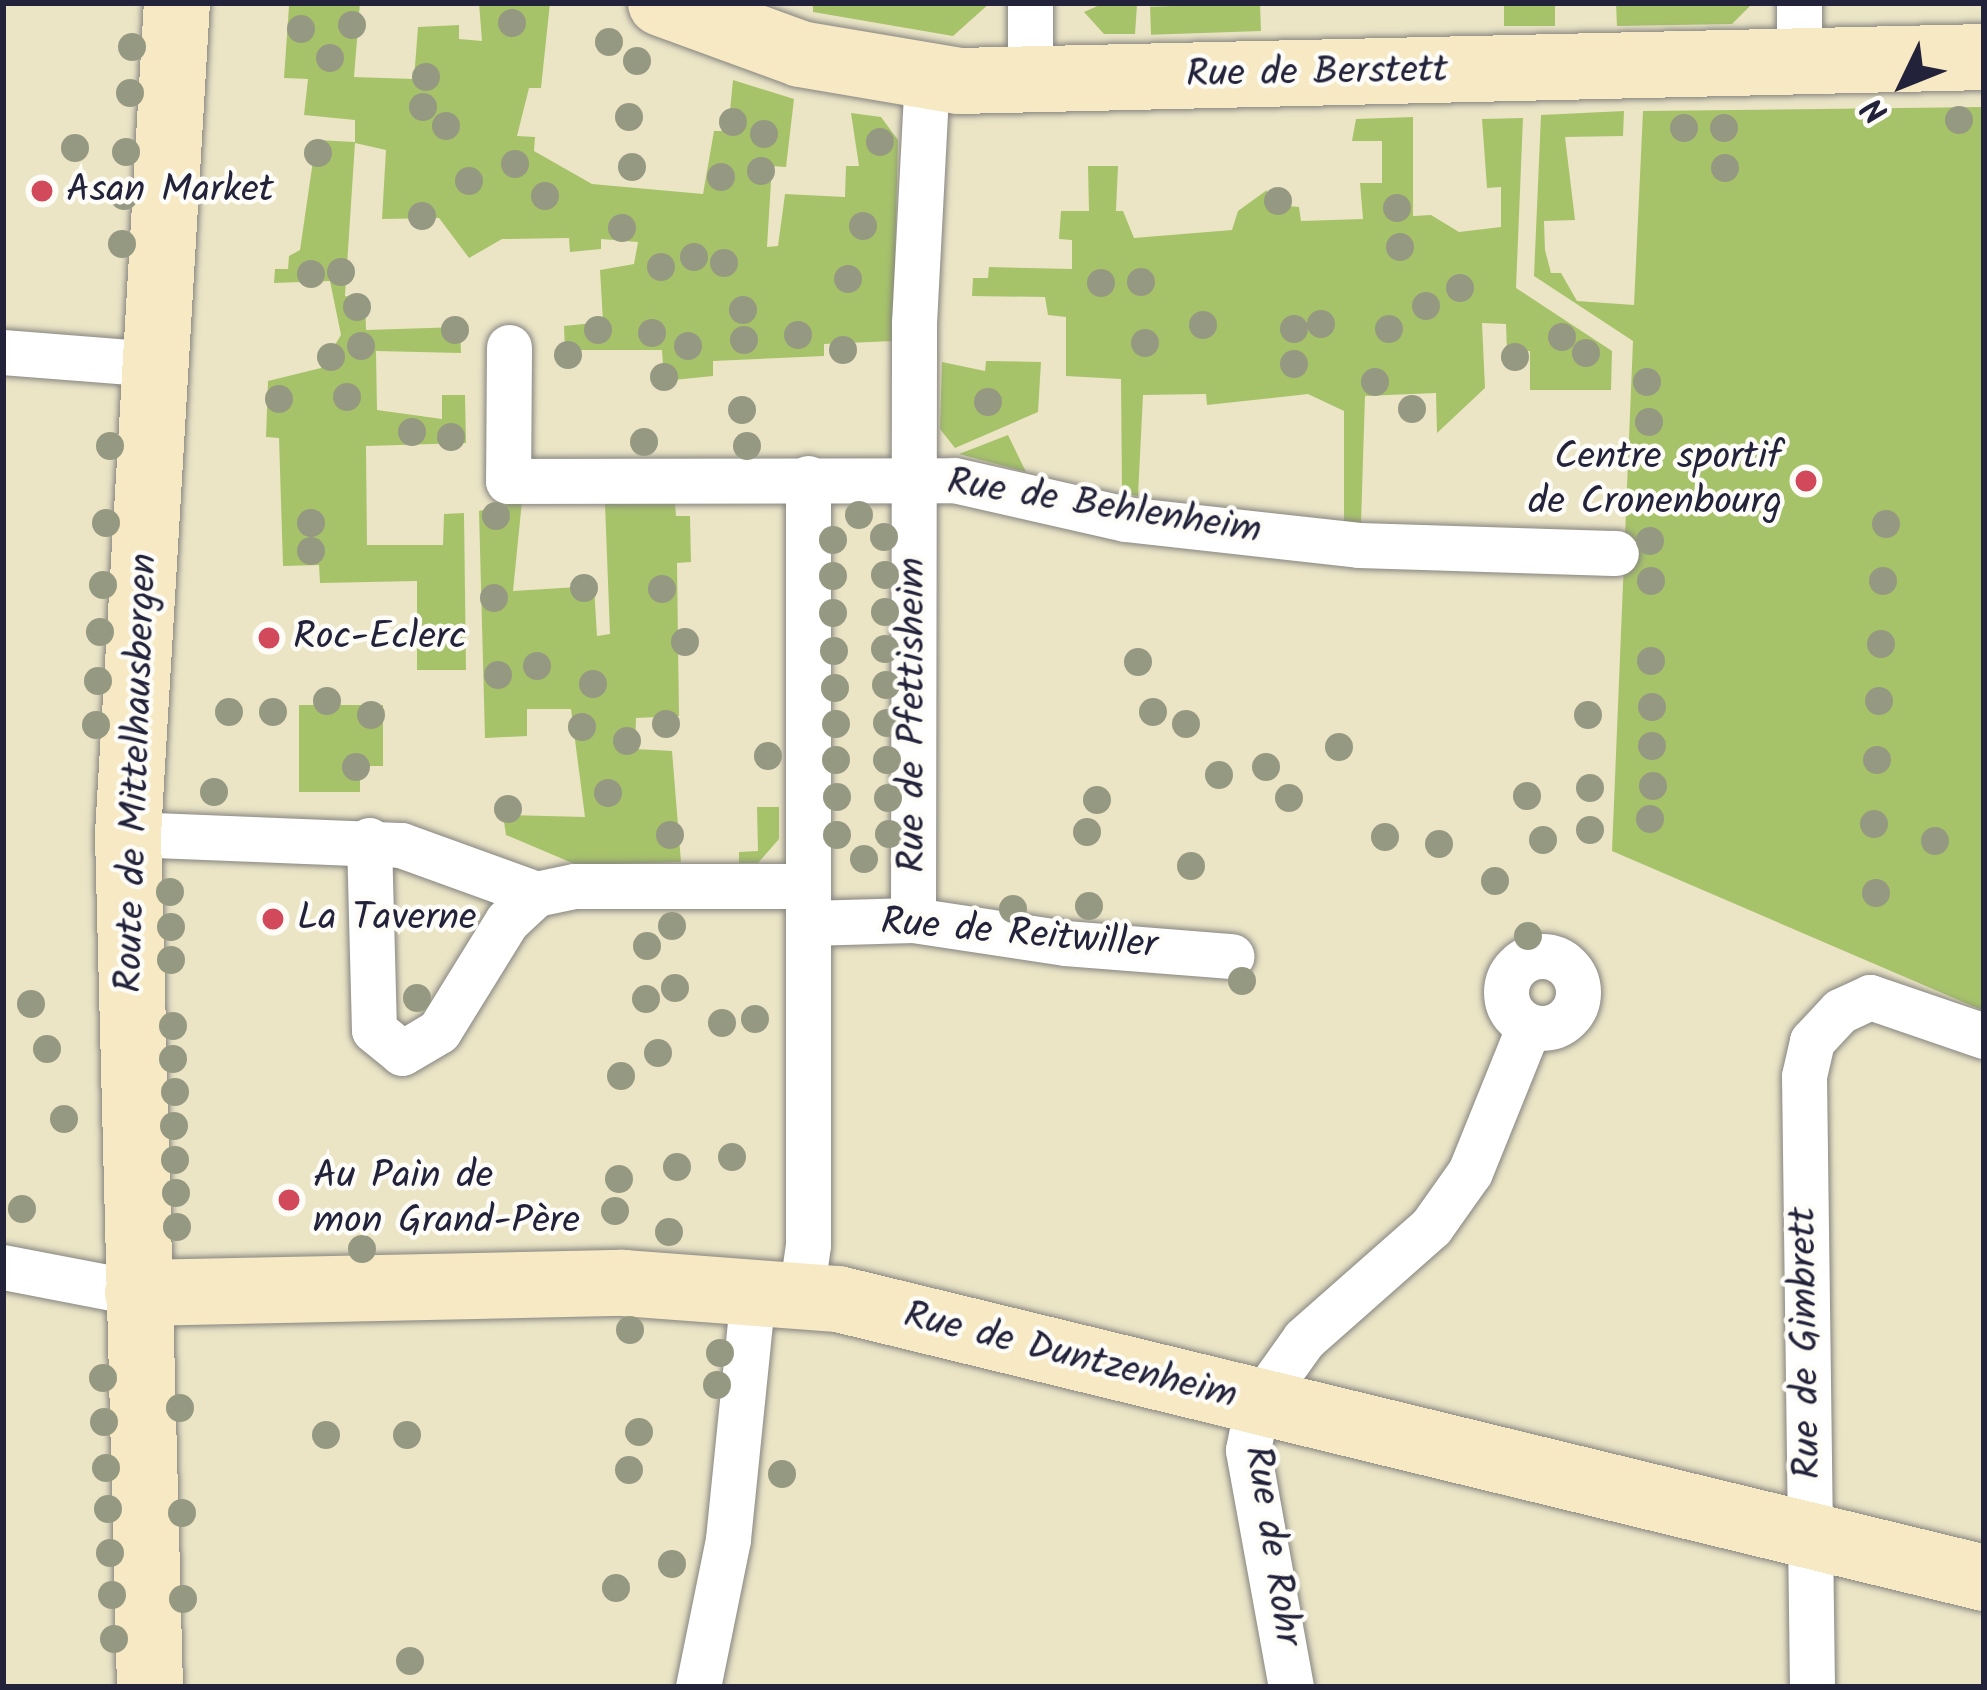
<!DOCTYPE html>
<html>
<head>
<meta charset="utf-8">
<style>
  body { margin:0 }
  #map { position:relative; width:1987px; height:1690px; overflow:hidden; background:#ebe5c6; font-family:Kalam,sans-serif }
  div>[style] { position:absolute }
  .green>* { inset:0; background:#a7c36a; transform-origin:0 0 }
  .roads { filter:drop-shadow(0 0 3px #868480) drop-shadow(0 0 3px #868480) }
  .street>* { height:45px; margin:-22.5px; padding:0 22.5px; transform-origin:22.5px; border-radius:22.5px; background:#fff }
  .street>.ring { margin:-22.5px; padding:0; box-sizing:content-box; background:none; border:45px solid #fff; border-radius:50% }
  .secondary>* { height:66px; margin:-33px; padding:0 33px; transform-origin:33px; border-radius:33px; background:#f6e9c3 }
  .trees>* { width:28px; height:28px; margin:-14px; border-radius:50%; background:#969982 }
  .dots>* { width:33px; height:33px; translate:-50% -50%; box-sizing:border-box; border:6px solid #fdfcf7; border-radius:50% }
  span { translate:-50% -50%; white-space:nowrap; text-align:center; line-height:1.15; -webkit-text-stroke:9px #fdfcf7; paint-order:stroke }
  .street-label { font-size:39px; color:#22223b }
  .poi-label { font-size:39px; color:#22223b }
  .left { translate:0 -50%; text-align:left }
  .right { translate:-100% -50%; text-align:right }
  .frame { position:absolute; inset:0; border:6px solid #22223b; pointer-events:none }
  .north { position:absolute; left:1843px; top:24px; width:120px; height:120px; -webkit-text-stroke:9px #fdfcf7; paint-order:stroke; rotate:227deg; font-size:33px; font-weight:700; line-height:48px; text-align:center; color:#22223b }
  .north::after { content:''; display:block; margin:auto; width:42px; height:54px; background:#22223b; clip-path:polygon(50% 0,100% 100%,50% 72%,0 100%) }
</style>
</head>
<body>
<div id="map">
  <div class="green">
    <div style="clip-path:polygon(360px 3px,354px 77px,414px 79px,418px 27px,459px 25px,459px 39px,482px 41px,479px 3px,550px 3px,541px 88px,529px 88px,517px 136px,535px 137px,534px 151px,592px 184px,703px 194px,714px 131px,728px 131px,733px 80px,794px 99px,786px 167px,772px 166px,767px 247px,778px 246px,785px 194px,845px 197px,846px 166px,859px 166px,851px 113px,881px 117px,898px 140px,893px 341px,824px 344px,824px 356px,713px 361px,713px 376px,664px 381px,662px 350px,565px 350px,564px 326px,603px 322px,600px 270px,634px 264px,638px 242px,601px 239px,601px 249px,570px 252px,569px 238px,502px 239px,469px 258px,439px 218px,382px 219px,386px 150px,355px 143px,345px 296px,365px 299px,366px 330px,460px 327px,461px 353px,376px 351px,377px 410px,442px 419px,442px 395px,465px 395px,466px 443px,366px 446px,367px 545px,443px 545px,444px 514px,464px 513px,466px 670px,417px 670px,417px 581px,320px 583px,319px 565px,283px 566px,279px 438px,266px 437px,268px 381px,321px 368px,341px 335px,330px 281px,274px 283px,275px 269px,288px 269px,289px 256px,300px 250px,316px 140px,355px 142px,355px 120px,304px 115px,308px 79px,284px 78px,289px 6px)"></div>
    <div style="clip-path:polygon(813px 3px,990px 3px,953px 36px,813px 12px)"></div>
    <div style="left:1260px;top:3px;width:28px;height:110px;rotate:88deg"></div>
    <div style="left:1555px;top:3px;width:23px;height:51px;rotate:90deg"></div>
    <div style="clip-path:polygon(1616px 3px,1753px 3px,1732px 24px,1617px 26px)"></div>
    <div style="clip-path:polygon(1102px 4px,1137px 5px,1135px 34px,1104px 34px,1084px 12px)"></div>
    <div style="clip-path:polygon(1984px 107px,1984px 1011px,1612px 851px,1633px 341px,1534px 276px,1541px 115px,1624px 111px,1623px 136px,1565px 137px,1575px 220px,1544px 221px,1545px 250px,1551px 273px,1561px 273px,1577px 301px,1634px 305px,1643px 111px)"></div>
    <div style="clip-path:polygon(1413px 117px,1413px 216px,1431px 215px,1459px 232px,1501px 227px,1501px 187px,1487px 188px,1482px 119px,1523px 118px,1516px 288px,1612px 351px,1611px 390px,1530px 390px,1530px 351px,1507px 352px,1506px 324px,1482px 323px,1485px 388px,1437px 433px,1436px 393px,1365px 396px,1361px 523px,1344px 522px,1344px 411px,1308px 394px,1207px 405px,1206px 394px,1143px 395px,1138px 496px,1122px 493px,1121px 379px,1066px 376px,1066px 317px,1048px 315px,1045px 297px,972px 296px,973px 278px,988px 278px,989px 267px,1072px 269px,1072px 240px,1059px 239px,1061px 211px,1089px 211px,1088px 166px,1118px 166px,1116px 211px,1123px 211px,1134px 238px,1232px 230px,1238px 211px,1267px 190px,1267px 204px,1299px 207px,1301px 221px,1363px 219px,1360px 183px,1382px 183px,1382px 141px,1352px 141px,1356px 119px)"></div>
    <div style="clip-path:polygon(986px 361px,1041px 362px,1038px 412px,955px 448px,940px 429px,942px 362px,985px 371px)"></div>
    <div style="clip-path:polygon(1008px 435px,1026px 472px,959px 454px)"></div>
    <div style="clip-path:polygon(522px 501px,513px 591px,594px 586px,597px 636px,610px 634px,605px 504px,675px 503px,676px 516px,690px 516px,691px 562px,677px 563px,679px 716px,636px 718px,635px 749px,672px 751px,681px 862px,577px 865px,506px 835px,503px 815px,585px 817px,571px 709px,527px 709px,527px 736px,485px 738px,479px 511px)"></div>
    <div style="clip-path:polygon(299px 705px,383px 705px,383px 766px,360px 766px,360px 792px,299px 792px)"></div>
    <div style="clip-path:polygon(757px 807px,779px 807px,779px 839px,758px 863px,739px 863px,739px 852px,758px 851px)"></div>
  </div>
  <div class="roads">
    <div class="street">
      <div style="left:1799px;top:65px;width:62px;rotate:-90deg"></div>
      <div style="left:1030px;top:82px;width:79px;rotate:-90deg"></div>
      <div style="left:509px;top:347px;width:134px;rotate:90.4deg"></div>
      <div style="left:508px;top:481px;width:446px;rotate:-0.1deg"></div>
      <div style="left:954px;top:480px;width:175px;rotate:12.8deg"></div>
      <div style="left:1125px;top:519px;width:235px;rotate:6.3deg"></div>
      <div style="left:1359px;top:545px;width:257px;rotate:1.8deg"></div>
      <div style="left:3px;top:352px;width:151px;rotate:4.5deg"></div>
      <div style="left:128px;top:834px;width:273px;rotate:2.3deg"></div>
      <div style="left:401px;top:845px;width:144px;rotate:19.9deg"></div>
      <div style="left:536px;top:894px;width:39px;rotate:-12deg"></div>
      <div style="left:574px;top:886px;width:233px"></div>
      <div style="left:369px;top:840px;width:190px;rotate:88.5deg"></div>
      <div style="left:374px;top:1030px;width:36px;rotate:39deg"></div>
      <div style="left:402px;top:1053px;width:43px;rotate:-30.7deg"></div>
      <div style="left:439px;top:1031px;width:129px;rotate:-58.3deg"></div>
      <div style="left:507px;top:921px;width:40px;rotate:-43deg"></div>
      <div style="left:913px;top:920px;width:597px;rotate:-89.9deg"></div>
      <div style="left:914px;top:323px;width:245px;rotate:-87deg"></div>
      <div style="left:808px;top:923px;width:105px;rotate:-1.6deg"></div>
      <div style="left:913px;top:920px;width:154px;rotate:8.6deg"></div>
      <div style="left:1065px;top:943px;width:167px;rotate:4.5deg"></div>
      <div class="ring" style="left:1506px;top:956px;width:27px;height:27px"></div>
      <div style="left:3px;top:1267px;width:137px;rotate:10.9deg"></div>
      <div style="left:801px;top:1294px;width:49px;rotate:-81.9deg"></div>
      <div style="left:808px;top:1245px;width:767px;rotate:-90deg"></div>
      <div style="left:698px;top:1687px;width:151px;rotate:-78.5deg"></div>
      <div style="left:728px;top:1539px;width:249px;rotate:-84.2deg"></div>
      <div style="left:1291px;top:1687px;width:241px;rotate:-100.3deg"></div>
      <div style="left:1248px;top:1450px;width:46px;rotate:-78.7deg"></div>
      <div style="left:1257px;top:1405px;width:81px;rotate:-54.5deg"></div>
      <div style="left:1304px;top:1339px;width:169px;rotate:-41.4deg"></div>
      <div style="left:1431px;top:1227px;width:67px;rotate:-54.7deg"></div>
      <div style="left:1470px;top:1172px;width:157px;rotate:-68deg"></div>
      <div style="left:1812px;top:1687px;width:611px;rotate:-90.75deg"></div>
      <div style="left:1804px;top:1076px;width:36px;rotate:-77deg"></div>
      <div style="left:1812px;top:1041px;width:41px;rotate:-47deg"></div>
      <div style="left:1840px;top:1011px;width:33px;rotate:-25deg"></div>
      <div style="left:1870px;top:997px;width:120px;rotate:18.9deg"></div>
    </div>
    <div class="secondary">
      <div style="left:661px;top:3px;width:148px;rotate:20.1deg"></div>
      <div style="left:800px;top:54px;width:161px;rotate:9.6deg"></div>
      <div style="left:959px;top:81px;width:1025px;rotate:-1.34deg"></div>
      <div style="left:138px;top:1293px;width:485px;rotate:-1.2deg"></div>
      <div style="left:623px;top:1283px;width:216px;rotate:4.3deg"></div>
      <div style="left:838px;top:1299px;width:1179px;rotate:13.68deg"></div>
      <div style="left:150px;top:1687px;width:853px;rotate:-91.48deg"></div>
      <div style="left:128px;top:834px;width:832px;rotate:-86.63deg"></div>
    </div>
  </div>
  <div class="trees">
    <div style="left:512px;top:23px"></div>
    <div style="left:352px;top:25px"></div>
    <div style="left:301px;top:29px"></div>
    <div style="left:609px;top:42px"></div>
    <div style="left:132px;top:47px"></div>
    <div style="left:330px;top:58px"></div>
    <div style="left:637px;top:61px"></div>
    <div style="left:426px;top:77px"></div>
    <div style="left:130px;top:93px"></div>
    <div style="left:423px;top:107px"></div>
    <div style="left:629px;top:117px"></div>
    <div style="left:1959px;top:120px"></div>
    <div style="left:733px;top:122px"></div>
    <div style="left:446px;top:126px"></div>
    <div style="left:1684px;top:128px"></div>
    <div style="left:1724px;top:128px"></div>
    <div style="left:764px;top:134px"></div>
    <div style="left:880px;top:142px"></div>
    <div style="left:75px;top:148px"></div>
    <div style="left:126px;top:152px"></div>
    <div style="left:318px;top:153px"></div>
    <div style="left:515px;top:164px"></div>
    <div style="left:632px;top:167px"></div>
    <div style="left:1725px;top:168px"></div>
    <div style="left:761px;top:171px"></div>
    <div style="left:721px;top:177px"></div>
    <div style="left:469px;top:181px"></div>
    <div style="left:124px;top:196px"></div>
    <div style="left:545px;top:196px"></div>
    <div style="left:1278px;top:201px"></div>
    <div style="left:1397px;top:208px"></div>
    <div style="left:422px;top:216px"></div>
    <div style="left:863px;top:226px"></div>
    <div style="left:622px;top:228px"></div>
    <div style="left:122px;top:244px"></div>
    <div style="left:1400px;top:247px"></div>
    <div style="left:694px;top:257px"></div>
    <div style="left:724px;top:263px"></div>
    <div style="left:661px;top:267px"></div>
    <div style="left:341px;top:272px"></div>
    <div style="left:311px;top:274px"></div>
    <div style="left:848px;top:279px"></div>
    <div style="left:1141px;top:282px"></div>
    <div style="left:1101px;top:283px"></div>
    <div style="left:1460px;top:288px"></div>
    <div style="left:1426px;top:306px"></div>
    <div style="left:357px;top:307px"></div>
    <div style="left:743px;top:310px"></div>
    <div style="left:1321px;top:324px"></div>
    <div style="left:1203px;top:325px"></div>
    <div style="left:1294px;top:329px"></div>
    <div style="left:1389px;top:329px"></div>
    <div style="left:455px;top:330px"></div>
    <div style="left:598px;top:330px"></div>
    <div style="left:652px;top:333px"></div>
    <div style="left:798px;top:335px"></div>
    <div style="left:1562px;top:337px"></div>
    <div style="left:744px;top:340px"></div>
    <div style="left:1145px;top:343px"></div>
    <div style="left:361px;top:346px"></div>
    <div style="left:688px;top:346px"></div>
    <div style="left:843px;top:350px"></div>
    <div style="left:1586px;top:353px"></div>
    <div style="left:568px;top:355px"></div>
    <div style="left:331px;top:357px"></div>
    <div style="left:1515px;top:357px"></div>
    <div style="left:1294px;top:364px"></div>
    <div style="left:664px;top:377px"></div>
    <div style="left:1375px;top:382px"></div>
    <div style="left:1647px;top:382px"></div>
    <div style="left:347px;top:397px"></div>
    <div style="left:279px;top:399px"></div>
    <div style="left:988px;top:402px"></div>
    <div style="left:1412px;top:409px"></div>
    <div style="left:742px;top:410px"></div>
    <div style="left:1649px;top:422px"></div>
    <div style="left:412px;top:432px"></div>
    <div style="left:451px;top:437px"></div>
    <div style="left:644px;top:442px"></div>
    <div style="left:110px;top:446px"></div>
    <div style="left:747px;top:446px"></div>
    <div style="left:859px;top:515px"></div>
    <div style="left:496px;top:516px"></div>
    <div style="left:106px;top:523px"></div>
    <div style="left:311px;top:523px"></div>
    <div style="left:1886px;top:524px"></div>
    <div style="left:884px;top:537px"></div>
    <div style="left:833px;top:540px"></div>
    <div style="left:1650px;top:541px"></div>
    <div style="left:311px;top:551px"></div>
    <div style="left:885px;top:575px"></div>
    <div style="left:833px;top:576px"></div>
    <div style="left:1651px;top:581px"></div>
    <div style="left:1883px;top:581px"></div>
    <div style="left:103px;top:585px"></div>
    <div style="left:584px;top:588px"></div>
    <div style="left:662px;top:589px"></div>
    <div style="left:494px;top:598px"></div>
    <div style="left:885px;top:612px"></div>
    <div style="left:833px;top:613px"></div>
    <div style="left:100px;top:632px"></div>
    <div style="left:685px;top:642px"></div>
    <div style="left:1881px;top:644px"></div>
    <div style="left:885px;top:649px"></div>
    <div style="left:834px;top:651px"></div>
    <div style="left:1651px;top:661px"></div>
    <div style="left:1138px;top:662px"></div>
    <div style="left:537px;top:666px"></div>
    <div style="left:498px;top:675px"></div>
    <div style="left:98px;top:681px"></div>
    <div style="left:593px;top:684px"></div>
    <div style="left:886px;top:685px"></div>
    <div style="left:835px;top:688px"></div>
    <div style="left:327px;top:701px"></div>
    <div style="left:1879px;top:701px"></div>
    <div style="left:1652px;top:707px"></div>
    <div style="left:229px;top:712px"></div>
    <div style="left:273px;top:712px"></div>
    <div style="left:1153px;top:712px"></div>
    <div style="left:371px;top:715px"></div>
    <div style="left:1588px;top:715px"></div>
    <div style="left:887px;top:723px"></div>
    <div style="left:666px;top:724px"></div>
    <div style="left:836px;top:724px"></div>
    <div style="left:1186px;top:724px"></div>
    <div style="left:96px;top:725px"></div>
    <div style="left:582px;top:727px"></div>
    <div style="left:627px;top:741px"></div>
    <div style="left:1652px;top:746px"></div>
    <div style="left:1339px;top:747px"></div>
    <div style="left:768px;top:756px"></div>
    <div style="left:836px;top:760px"></div>
    <div style="left:887px;top:760px"></div>
    <div style="left:1877px;top:760px"></div>
    <div style="left:356px;top:767px"></div>
    <div style="left:1266px;top:767px"></div>
    <div style="left:1219px;top:775px"></div>
    <div style="left:1653px;top:786px"></div>
    <div style="left:1590px;top:788px"></div>
    <div style="left:214px;top:792px"></div>
    <div style="left:608px;top:793px"></div>
    <div style="left:1527px;top:796px"></div>
    <div style="left:837px;top:797px"></div>
    <div style="left:888px;top:798px"></div>
    <div style="left:1289px;top:798px"></div>
    <div style="left:1097px;top:800px"></div>
    <div style="left:508px;top:809px"></div>
    <div style="left:1650px;top:819px"></div>
    <div style="left:1874px;top:824px"></div>
    <div style="left:1590px;top:830px"></div>
    <div style="left:1087px;top:832px"></div>
    <div style="left:889px;top:834px"></div>
    <div style="left:670px;top:835px"></div>
    <div style="left:837px;top:835px"></div>
    <div style="left:1385px;top:837px"></div>
    <div style="left:1543px;top:840px"></div>
    <div style="left:1935px;top:841px"></div>
    <div style="left:1439px;top:844px"></div>
    <div style="left:864px;top:859px"></div>
    <div style="left:1191px;top:866px"></div>
    <div style="left:1495px;top:881px"></div>
    <div style="left:170px;top:892px"></div>
    <div style="left:1876px;top:893px"></div>
    <div style="left:1089px;top:906px"></div>
    <div style="left:1013px;top:909px"></div>
    <div style="left:672px;top:926px"></div>
    <div style="left:171px;top:927px"></div>
    <div style="left:1528px;top:936px"></div>
    <div style="left:647px;top:946px"></div>
    <div style="left:171px;top:960px"></div>
    <div style="left:1242px;top:981px"></div>
    <div style="left:675px;top:988px"></div>
    <div style="left:417px;top:998px"></div>
    <div style="left:646px;top:999px"></div>
    <div style="left:31px;top:1004px"></div>
    <div style="left:755px;top:1019px"></div>
    <div style="left:722px;top:1023px"></div>
    <div style="left:173px;top:1026px"></div>
    <div style="left:47px;top:1049px"></div>
    <div style="left:658px;top:1053px"></div>
    <div style="left:173px;top:1059px"></div>
    <div style="left:621px;top:1076px"></div>
    <div style="left:175px;top:1092px"></div>
    <div style="left:64px;top:1119px"></div>
    <div style="left:174px;top:1126px"></div>
    <div style="left:732px;top:1157px"></div>
    <div style="left:175px;top:1160px"></div>
    <div style="left:677px;top:1167px"></div>
    <div style="left:619px;top:1179px"></div>
    <div style="left:176px;top:1193px"></div>
    <div style="left:22px;top:1209px"></div>
    <div style="left:615px;top:1211px"></div>
    <div style="left:177px;top:1227px"></div>
    <div style="left:669px;top:1232px"></div>
    <div style="left:362px;top:1249px"></div>
    <div style="left:630px;top:1330px"></div>
    <div style="left:720px;top:1353px"></div>
    <div style="left:103px;top:1378px"></div>
    <div style="left:717px;top:1385px"></div>
    <div style="left:180px;top:1408px"></div>
    <div style="left:104px;top:1422px"></div>
    <div style="left:639px;top:1432px"></div>
    <div style="left:326px;top:1435px"></div>
    <div style="left:407px;top:1435px"></div>
    <div style="left:106px;top:1468px"></div>
    <div style="left:629px;top:1470px"></div>
    <div style="left:782px;top:1474px"></div>
    <div style="left:108px;top:1509px"></div>
    <div style="left:182px;top:1513px"></div>
    <div style="left:110px;top:1553px"></div>
    <div style="left:672px;top:1564px"></div>
    <div style="left:616px;top:1588px"></div>
    <div style="left:112px;top:1595px"></div>
    <div style="left:183px;top:1599px"></div>
    <div style="left:114px;top:1639px"></div>
    <div style="left:410px;top:1661px"></div>
  </div>
  <div class="dots">
    <div style="left:42px;top:191px;background:#d1495b"></div>
    <div style="left:1806px;top:481px;background:#d1495b"></div>
    <div style="left:269px;top:638px;background:#d1495b"></div>
    <div style="left:273px;top:919px;background:#d1495b"></div>
    <div style="left:289px;top:1200px;background:#d1495b"></div>
  </div>
  <div class="street-label">
    <span style="left:1317px;top:74px;rotate:-1deg">Rue de Berstett</span>
    <span style="left:1104px;top:508px;rotate:9deg">Rue de Behlenheim</span>
    <span style="left:914px;top:715px;rotate:-90deg">Rue de Pfettisheim</span>
    <span style="left:138px;top:773px;rotate:-88deg">Route de Mittelhausbergen</span>
    <span style="left:1019px;top:935px;rotate:5deg">Rue de Reitwiller</span>
    <span style="left:1807px;top:1343px;rotate:-91deg">Rue de Gimbrett</span>
    <span style="left:1070px;top:1357px;rotate:14deg">Rue de Duntzenheim</span>
    <span style="left:1271px;top:1546px;rotate:81deg">Rue de Rohr</span>
  </div>
  <div class="poi-label">
    <span class="left" style="left:66px;top:191px">Asan Market</span>
    <span class="right" style="left:1782px;top:481px">Centre sportif<br>de Cronenbourg</span>
    <span class="left" style="left:293px;top:638px">Roc-Eclerc</span>
    <span class="left" style="left:297px;top:919px">La Taverne</span>
    <span class="left" style="left:313px;top:1200px">Au Pain de<br>mon Grand-Père</span>
  </div>
  <div class="frame"></div>
  <div class="north">N</div>
</div>
</body>
</html>
